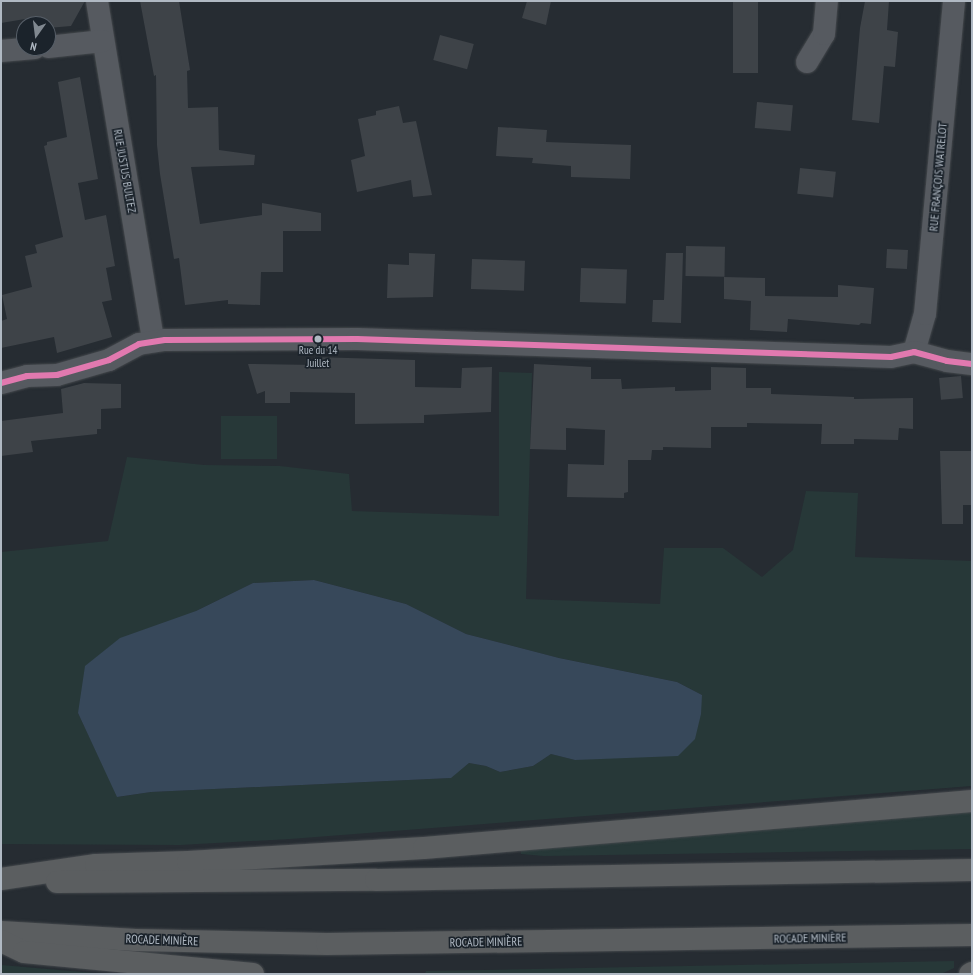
<!DOCTYPE html>
<html>
<head>
<meta charset="utf-8">
<style>
  body { margin:0 }
  #map { position:relative; width:973px; height:975px; overflow:hidden; background:#262c32; font-family:"PT Sans Narrow",sans-serif }
  div>[style] { position:absolute }
  .green>* { inset:0; background:#273838; transform-origin:0 0 }
  .water>* { inset:0; background:#37485a }
  .building>* { inset:0; background:#3e4348; transform-origin:0 0 }
  .roads { filter:drop-shadow(0 0 1px #44484c) drop-shadow(0 0 1px #44484c) }
  .minor>* { height:22px; margin:-11px; padding:0 11px; transform-origin:11px; border-radius:11px; background:#565a60 }
  .highway>* { height:22px; margin:-11px; padding:0 11px; transform-origin:11px; border-radius:11px; background:#5b5e60 }
  .bus-1>* { height:6px; margin:-3px; padding:0 3px; transform-origin:3px; border-radius:3px; background:#e179af }
  .dots>* { width:11px; height:11px; translate:-50% -50%; box-sizing:border-box; border:2px solid #1b232b; border-radius:50% }
  span { translate:-50% -50%; white-space:nowrap; text-align:center; line-height:1.15; -webkit-text-stroke:3.5px #1b232b; paint-order:stroke }
  .bus-label { font-size:11px; color:#b0b9c3 }
  .street-label { font-size:12px; color:#b0b9c3 }
  .frame { position:absolute; inset:0; border:2px solid #b0b9c3; pointer-events:none }
  .north { position:absolute; left:16px; top:16px; width:40px; height:40px; box-sizing:border-box; background:#1b232b; border:1px solid #575f68; border-radius:50%; rotate:194deg; font-size:11px; font-weight:700; line-height:16px; text-align:center; color:#b0b9c3 }
  .north::after { content:''; display:block; margin:auto; width:14px; height:18px; background:#808890; clip-path:polygon(50% 0,100% 100%,50% 72%,0 100%) }
</style>
</head>
<body>
<div id="map">
  <div class="green">
    <div style="clip-path:polygon(evenodd,499px 372px,532px 373px,526px 599px,660px 604px,664px 548px,723px 548px,762px 577px,793px 550px,806px 491px,858px 493px,855px 557px,972px 561px,972px 786px,290px 839px,180px 845px,1px 844px,1px 552px,108px 541px,127px 457px,204px 465px,280px 466px,349px 474px,352px 511px,499px 516px,499px 372px,314px 580px,406px 604px,466px 634px,559px 658px,677px 682px,702px 695px,592px 758px,575px 760px,551px 754px,533px 766px,500px 772px,486px 766px,469px 763px,450px 778px,151px 792px,118px 797px,78px 713px,196px 611px,253px 583px,314px 580px)"></div>
    <div style="left:221px;top:416px;width:56px;height:43px"></div>
    <div style="clip-path:polygon(972px 811px,972px 849px,544px 856px,521px 854px,521px 846px)"></div>
    <div style="clip-path:polygon(954px 961px,954px 968px,941px 974px,425px 974px,426px 971px)"></div>
    <div style="clip-path:polygon(1px 965px,106px 974px,1px 974px)"></div>
  </div>
  <div class="water">
    <div style="clip-path:polygon(314px 580px,406px 604px,466px 634px,559px 658px,677px 682px,702px 695px,701px 714px,695px 739px,678px 756px,575px 760px,551px 754px,533px 766px,500px 772px,486px 766px,469px 763px,451px 778px,151px 792px,117px 797px,78px 713px,85px 666px,120px 638px,196px 611px,253px 583px)"></div>
  </div>
  <div class="building">
    <div style="clip-path:polygon(1px 1px,85px 1px,71px 26px,48px 28px,48px 24px,32px 24px,31px 18px,1px 23px)"></div>
    <div style="clip-path:polygon(140px 1px,179px 1px,190px 70px,187px 71px,188px 108px,218px 107px,219px 150px,255px 155px,254px 165px,191px 167px,200px 224px,262px 215px,262px 203px,321px 213px,321px 231px,283px 231px,283px 272px,261px 272px,260px 305px,228px 304px,228px 300px,185px 305px,179px 258px,174px 259px,160px 174px,157px 145px,156px 75px,154px 76px)"></div>
    <div style="clip-path:polygon(527px 1px,551px 1px,546px 25px,522px 18px)"></div>
    <div style="left:733px;top:1px;width:25px;height:72px"></div>
    <div style="clip-path:polygon(865px 1px,889px 1px,887px 30px,898px 32px,895px 67px,884px 66px,879px 123px,852px 120px,860px 28px)"></div>
    <div style="left:440px;top:35px;width:35px;height:26px;rotate:15deg"></div>
    <div style="clip-path:polygon(80px 77px,98px 179px,78px 183px,85px 220px,106px 215px,115px 266px,106px 268px,112px 300px,102px 302px,112px 337px,57px 353px,54px 337px,1px 348px,1px 321px,7px 319px,2px 295px,32px 287px,25px 256px,37px 253px,35px 245px,63px 237px,44px 146px,47px 145px,47px 142px,67px 137px,58px 82px)"></div>
    <div style="left:757px;top:102px;width:36px;height:26px;rotate:5deg"></div>
    <div style="clip-path:polygon(399px 106px,403px 123px,416px 121px,432px 195px,413px 197px,411px 180px,357px 192px,351px 160px,365px 156px,358px 119px,376px 115px,376px 111px)"></div>
    <div style="clip-path:polygon(498px 127px,547px 130px,546px 142px,631px 145px,630px 179px,571px 177px,571px 166px,532px 163px,533px 158px,496px 156px)"></div>
    <div style="left:800px;top:168px;width:36px;height:26px;rotate:6deg"></div>
    <div style="left:686px;top:246px;width:39px;height:30px;rotate:1deg"></div>
    <div style="left:887px;top:249px;width:21px;height:19px;rotate:3deg"></div>
    <div style="clip-path:polygon(409px 253px,435px 254px,433px 297px,387px 298px,388px 264px,409px 265px)"></div>
    <div style="clip-path:polygon(666px 253px,683px 253px,681px 323px,652px 322px,653px 300px,664px 300px)"></div>
    <div style="left:472px;top:259px;width:53px;height:30px;rotate:2deg"></div>
    <div style="left:581px;top:268px;width:46px;height:34px;rotate:2deg"></div>
    <div style="clip-path:polygon(724px 277px,765px 278px,765px 296px,838px 297px,838px 285px,874px 288px,871px 324px,861px 323px,859px 325px,788px 319px,787px 332px,750px 330px,751px 301px,724px 299px)"></div>
    <div style="clip-path:polygon(314px 357px,415px 360px,415px 387px,461px 388px,462px 368px,492px 367px,491px 412px,424px 415px,424px 423px,355px 424px,355px 393px,290px 392px,290px 403px,265px 403px,265px 391px,257px 394px,248px 364px,314px 365px)"></div>
    <div style="clip-path:polygon(534px 364px,591px 367px,591px 379px,621px 379px,622px 389px,675px 387px,675px 391px,711px 390px,711px 367px,746px 368px,746px 388px,771px 388px,771px 394px,854px 397px,854px 399px,913px 398px,913px 429px,899px 428px,898px 440px,854px 439px,854px 444px,821px 444px,822px 424px,747px 423px,747px 427px,711px 427px,711px 448px,663px 447px,663px 450px,652px 450px,651px 460px,628px 460px,628px 492px,624px 493px,624px 498px,567px 497px,568px 464px,604px 465px,605px 430px,566px 428px,566px 450px,530px 449px)"></div>
    <div style="left:961px;top:376px;width:22px;height:22px;rotate:85deg"></div>
    <div style="clip-path:polygon(84px 383px,121px 384px,121px 408px,101px 409px,101px 429px,97px 429px,97px 434px,31px 441px,33px 452px,1px 456px,1px 421px,63px 413px,61px 389px)"></div>
    <div style="clip-path:polygon(940px 451px,972px 451px,972px 505px,963px 505px,963px 524px,942px 524px)"></div>
  </div>
  <div class="roads">
    <div class="minor">
      <div style="left:97px;top:1px;width:344px;rotate:80.6deg"></div>
      <div style="left:48px;top:47px;width:55px;rotate:-6.2deg"></div>
      <div style="left:1px;top:51px;width:34px;rotate:-5deg"></div>
      <div style="left:807px;top:62px;width:33px;rotate:-59deg"></div>
      <div style="left:824px;top:34px;width:33px;rotate:-85deg"></div>
      <div style="left:914px;top:352px;width:40px;rotate:-74deg"></div>
      <div style="left:925px;top:314px;width:314px;rotate:-84.7deg"></div>
      <div style="left:1px;top:383px;width:27px;rotate:-15deg"></div>
      <div style="left:27px;top:376px;width:30px;rotate:-2deg"></div>
      <div style="left:57px;top:375px;width:54px;rotate:-16.1deg"></div>
      <div style="left:109px;top:360px;width:34px;rotate:-28deg"></div>
      <div style="left:139px;top:344px;width:26px;rotate:-9deg"></div>
      <div style="left:165px;top:340px;width:192px;rotate:-0.3deg"></div>
      <div style="left:357px;top:339px;width:534px;rotate:1.93deg"></div>
      <div style="left:891px;top:357px;width:24px;rotate:-12deg"></div>
      <div style="left:914px;top:352px;width:34px;rotate:15deg"></div>
      <div style="left:947px;top:361px;width:25px;rotate:7deg"></div>
    </div>
    <div class="highway">
      <div style="left:1px;top:879px;width:96px;rotate:-8.4deg"></div>
      <div style="left:96px;top:865px;width:92px;rotate:-1.9deg"></div>
      <div style="left:188px;top:862px;width:236px;rotate:-3.4deg"></div>
      <div style="left:424px;top:848px;width:550px;rotate:-4.9deg"></div>
      <div style="left:57px;top:882px;width:319px;rotate:-0.4deg"></div>
      <div style="left:376px;top:880px;width:596px;rotate:-0.96deg"></div>
      <div style="left:1px;top:932px;width:135px;rotate:3.4deg"></div>
      <div style="left:136px;top:940px;width:191px;rotate:1.2deg"></div>
      <div style="left:327px;top:944px;width:645px;rotate:-0.8deg"></div>
      <div style="left:1px;top:941px;width:25px;rotate:26deg"></div>
      <div style="left:24px;top:952px;width:230px;rotate:5.5deg"></div>
      <div style="left:970px;top:974px;width:2px;rotate:-27deg"></div>
    </div>
  </div>
  <div class="bus-1">
    <div style="left:1px;top:383px;width:27px;rotate:-15deg"></div>
    <div style="left:27px;top:376px;width:30px;rotate:-2deg"></div>
    <div style="left:57px;top:375px;width:54px;rotate:-16.1deg"></div>
    <div style="left:109px;top:360px;width:34px;rotate:-28deg"></div>
    <div style="left:139px;top:344px;width:26px;rotate:-9deg"></div>
    <div style="left:165px;top:340px;width:192px;rotate:-0.3deg"></div>
    <div style="left:357px;top:339px;width:534px;rotate:1.93deg"></div>
    <div style="left:891px;top:357px;width:24px;rotate:-12deg"></div>
    <div style="left:914px;top:352px;width:34px;rotate:15deg"></div>
    <div style="left:947px;top:361px;width:25px;rotate:7deg"></div>
  </div>
  <div class="dots">
    <div style="left:318px;top:339px;background:#b0b9c3"></div>
  </div>
  <div class="bus-label">
    <span style="left:318px;top:357px">Rue du 14<br>Juillet</span>
  </div>
  <div class="street-label">
    <span style="left:125px;top:171px;rotate:80deg">RUE JUSTUS BULTEZ</span>
    <span style="left:938px;top:177px;rotate:-85deg">RUE FRANÇOIS WATRELOT</span>
    <span style="left:810px;top:938px;rotate:-1deg">ROCADE MINIÈRE</span>
    <span style="left:162px;top:940px;rotate:2deg">ROCADE MINIÈRE</span>
    <span style="left:486px;top:942px;rotate:-1deg">ROCADE MINIÈRE</span>
  </div>
  <div class="frame"></div>
  <div class="north">N</div>
</div>
</body>
</html>
